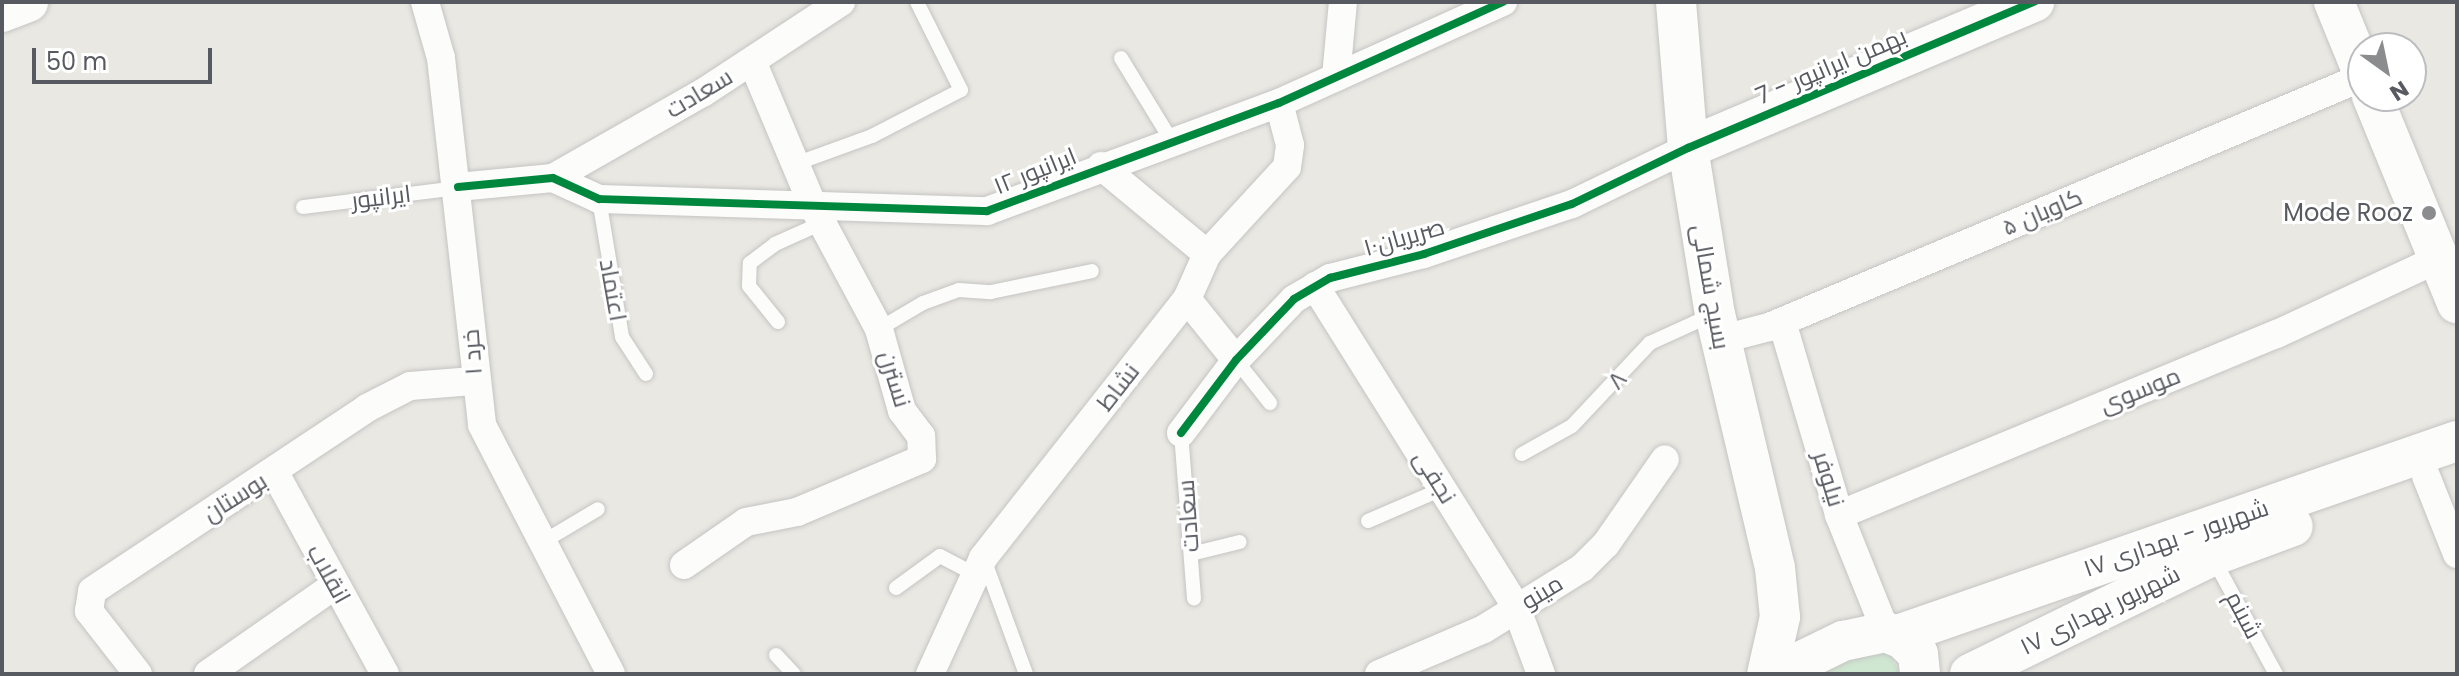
<!DOCTYPE html>
<html>
<head>
<meta charset="utf-8">
<style>
  body { margin:0 }
  #map { position:relative; width:2459px; height:676px; overflow:hidden; background:#e9e8e2; font-family:Poppins,Cairo,sans-serif }
  div>[style] { position:absolute }
  .green>* { inset:0; background:#cfe6d0 }
  .roads { filter:drop-shadow(0 0 2px #c5c4c4) drop-shadow(0 0 2px #c5c4c4) }
  .lane>* { height:14px; margin:-7px; padding:0 7px; transform-origin:7px; border-radius:7px; background:#fcfcfb }
  .street>* { height:28px; margin:-14px; padding:0 14px; transform-origin:14px; border-radius:14px; background:#fcfcfb }
  .secondary>* { height:40px; margin:-20px; padding:0 20px; transform-origin:20px; border-radius:20px; background:#fcfcfb }
  .cycleway>* { height:8px; margin:-4px; padding:0 4px; transform-origin:4px; border-radius:4px; background:#00873e }
  .dots>* { width:22px; height:22px; translate:-50% -50%; box-sizing:border-box; border:4px solid #fff; border-radius:50% }
  span { translate:-50% -50%; white-space:nowrap; text-align:center; line-height:1.15; -webkit-text-stroke:6px #fff; paint-order:stroke }
  .street-label { font-size:24px; color:#585a61 }
  .poi-label { font-size:24px; color:#585a61 }
  .right { translate:-100% -50%; text-align:right }
  .frame { position:absolute; inset:0; border:4px solid #585a61; pointer-events:none }
  .north { position:absolute; left:2347px; top:32px; width:80px; height:80px; box-sizing:border-box; background:#fff; border:2px solid #bcbdc0; border-radius:50%; rotate:147deg; font-size:22px; font-weight:700; line-height:32px; text-align:center; color:#585a61 }
  .north::after { content:''; display:block; margin:auto; width:28px; height:36px; background:#8b8c8e; clip-path:polygon(50% 0,100% 100%,50% 72%,0 100%) }
  .scale { position:absolute; left:32px; top:48px; width:180px; height:36px; box-sizing:border-box; border:4px solid #585a61; border-top:0; padding-left:10px; font-size:24px; line-height:28px; white-space:nowrap; color:#585a61; -webkit-text-stroke:6px #fff; paint-order:stroke }
</style>
</head>
<body>
<div id="map">
  <div class="green">
    <div style="clip-path:polygon(1887px 650px,1901px 674px,1807px 674px,1866px 651px)"></div>
  </div>
  <div class="roads">
    <div class="lane">
      <div style="left:1121px;top:58px;width:96px;rotate:58.6deg"></div>
      <div style="left:795px;top:164px;width:82px;rotate:-20deg"></div>
      <div style="left:872px;top:136px;width:100px;rotate:-27.3deg"></div>
      <div style="left:961px;top:90px;width:98px;rotate:-116.6deg"></div>
      <div style="left:599px;top:199px;width:140px;rotate:80.5deg"></div>
      <div style="left:622px;top:337px;width:44px;rotate:57deg"></div>
      <div style="left:303px;top:207px;width:155px;rotate:-7deg"></div>
      <div style="left:778px;top:322px;width:46px;rotate:-128.9deg"></div>
      <div style="left:749px;top:286px;width:23px;rotate:-88deg"></div>
      <div style="left:750px;top:263px;width:31px;rotate:-37deg"></div>
      <div style="left:775px;top:244px;width:51px;rotate:-24.1deg"></div>
      <div style="left:879px;top:329px;width:51px;rotate:-30.6deg"></div>
      <div style="left:923px;top:303px;width:38px;rotate:-20deg"></div>
      <div style="left:959px;top:290px;width:32px;rotate:4deg"></div>
      <div style="left:991px;top:292px;width:103px;rotate:-11.7deg"></div>
      <div style="left:1236px;top:360px;width:55px;rotate:51.7deg"></div>
      <div style="left:1181px;top:433px;width:166px;rotate:85.5deg"></div>
      <div style="left:1522px;top:454px;width:57px;rotate:-29.2deg"></div>
      <div style="left:1572px;top:426px;width:114px;rotate:-46.8deg"></div>
      <div style="left:1650px;top:343px;width:70px;rotate:-24.4deg"></div>
      <div style="left:1368px;top:521px;width:81px;rotate:-23.4deg"></div>
      <div style="left:541px;top:543px;width:66px;rotate:-30.8deg"></div>
      <div style="left:1191px;top:554px;width:50px;rotate:-13.8deg"></div>
      <div style="left:2214px;top:560px;width:130px;rotate:61.5deg"></div>
      <div style="left:985px;top:562px;width:119px;rotate:69.9deg"></div>
      <div style="left:896px;top:588px;width:54px;rotate:-36deg"></div>
      <div style="left:940px;top:556px;width:41px;rotate:27.8deg"></div>
      <div style="left:776px;top:655px;width:26px;rotate:47deg"></div>
    </div>
    <div class="street">
      <div style="left:425px;top:2px;width:58px;rotate:74.1deg"></div>
      <div style="left:441px;top:58px;width:369px;rotate:83.6deg"></div>
      <div style="left:482px;top:425px;width:280px;rotate:62.6deg"></div>
      <div style="left:1336px;top:77px;width:75px;rotate:-84.7deg"></div>
      <div style="left:1101px;top:166px;width:138px;rotate:39.7deg"></div>
      <div style="left:553px;top:178px;width:174px;rotate:-29.7deg"></div>
      <div style="left:704px;top:92px;width:164px;rotate:-33.3deg"></div>
      <div style="left:458px;top:187px;width:95px;rotate:-5.4deg"></div>
      <div style="left:553px;top:178px;width:51px;rotate:24.5deg"></div>
      <div style="left:599px;top:199px;width:388px;rotate:1.8deg"></div>
      <div style="left:987px;top:211px;width:311px;rotate:-20.3deg"></div>
      <div style="left:1279px;top:103px;width:246px;rotate:-24.3deg"></div>
      <div style="left:1315px;top:286px;width:379px;rotate:57.9deg"></div>
      <div style="left:1516px;top:607px;width:72px;rotate:69.5deg"></div>
      <div style="left:1187px;top:299px;width:78px;rotate:51.2deg"></div>
      <div style="left:1782px;top:322px;width:201px;rotate:73.5deg"></div>
      <div style="left:1839px;top:515px;width:126px;rotate:68.1deg"></div>
      <div style="left:1719px;top:340px;width:52px;rotate:-14.6deg"></div>
      <div style="left:1769px;top:327px;width:644px;rotate:-22.83deg"></div>
      <div style="left:1181px;top:433px;width:91px;rotate:-53deg"></div>
      <div style="left:1236px;top:360px;width:84px;rotate:-46.4deg"></div>
      <div style="left:1294px;top:299px;width:42px;rotate:-30.3deg"></div>
      <div style="left:1330px;top:278px;width:97px;rotate:-14.3deg"></div>
      <div style="left:1424px;top:254px;width:156px;rotate:-18.7deg"></div>
      <div style="left:1572px;top:204px;width:129px;rotate:-25.8deg"></div>
      <div style="left:275px;top:473px;width:229px;rotate:61.3deg"></div>
      <div style="left:2426px;top:476px;width:84px;rotate:68.3deg"></div>
      <div style="left:1839px;top:515px;width:474px;rotate:-22.5deg"></div>
      <div style="left:2277px;top:334px;width:178px;rotate:-25deg"></div>
      <div style="left:684px;top:565px;width:75px;rotate:-34.7deg"></div>
      <div style="left:746px;top:522px;width:52px;rotate:-11.1deg"></div>
      <div style="left:797px;top:512px;width:136px;rotate:-23deg"></div>
      <div style="left:922px;top:459px;width:23px;rotate:-92deg"></div>
      <div style="left:921px;top:436px;width:31px;rotate:-127deg"></div>
      <div style="left:902px;top:411px;width:85px;rotate:-105.7deg"></div>
      <div style="left:879px;top:329px;width:140px;rotate:-118.2deg"></div>
      <div style="left:813px;top:206px;width:157px;rotate:-112.8deg"></div>
      <div style="left:138px;top:674px;width:80px;rotate:-127.9deg"></div>
      <div style="left:89px;top:611px;width:20px;rotate:-81deg"></div>
      <div style="left:92px;top:591px;width:330px;rotate:-33.6deg"></div>
      <div style="left:367px;top:408px;width:48px;rotate:-27.1deg"></div>
      <div style="left:410px;top:386px;width:63px;rotate:-4.5deg"></div>
      <div style="left:208px;top:674px;width:155px;rotate:-35deg"></div>
      <div style="left:930px;top:674px;width:128px;rotate:-65.4deg"></div>
      <div style="left:983px;top:558px;width:330px;rotate:-51.8deg"></div>
      <div style="left:1187px;top:299px;width:49px;rotate:-66deg"></div>
      <div style="left:1207px;top:254px;width:118px;rotate:-47.4deg"></div>
      <div style="left:1287px;top:167px;width:22px;rotate:-82deg"></div>
      <div style="left:1290px;top:145px;width:43px;rotate:-104.7deg"></div>
      <div style="left:1379px;top:674px;width:114px;rotate:-23.2deg"></div>
      <div style="left:1484px;top:629px;width:115px;rotate:-31.9deg"></div>
      <div style="left:1582px;top:568px;width:34px;rotate:-45deg"></div>
      <div style="left:1606px;top:544px;width:103px;rotate:-55.2deg"></div>
    </div>
    <div class="secondary">
      <div style="left:1676px;top:2px;width:146px;rotate:85.3deg"></div>
      <div style="left:1688px;top:148px;width:168px;rotate:80.8deg"></div>
      <div style="left:1715px;top:314px;width:261px;rotate:76.7deg"></div>
      <div style="left:1775px;top:568px;width:49px;rotate:84.2deg"></div>
      <div style="left:1780px;top:617px;width:58px;rotate:102.8deg"></div>
      <div style="left:2334px;top:2px;width:77px;rotate:67.8deg"></div>
      <div style="left:2px;top:12px;width:28px;rotate:-21deg"></div>
      <div style="left:2372px;top:96px;width:224px;rotate:67.7deg"></div>
      <div style="left:1688px;top:148px;width:376px;rotate:-22.9deg"></div>
      <div style="left:1895px;top:636px;width:595px;rotate:-19.14deg"></div>
      <div style="left:1775px;top:674px;width:76px;rotate:-25.9deg"></div>
      <div style="left:1843px;top:641px;width:44px;rotate:-11.8deg"></div>
      <div style="left:1886px;top:632px;width:18px;rotate:22deg"></div>
      <div style="left:1903px;top:639px;width:21px;rotate:45deg"></div>
      <div style="left:1918px;top:654px;width:20px;rotate:84deg"></div>
      <div style="left:1970px;top:674px;width:269px;rotate:-26deg"></div>
      <div style="left:2212px;top:556px;width:86px;rotate:-20.3deg"></div>
    </div>
  </div>
  <div class="cycleway">
    <div style="left:458px;top:187px;width:95px;rotate:-5.4deg"></div>
    <div style="left:553px;top:178px;width:51px;rotate:24.5deg"></div>
    <div style="left:599px;top:199px;width:388px;rotate:1.8deg"></div>
    <div style="left:987px;top:211px;width:311px;rotate:-20.3deg"></div>
    <div style="left:1279px;top:103px;width:246px;rotate:-24.3deg"></div>
    <div style="left:1181px;top:433px;width:91px;rotate:-53deg"></div>
    <div style="left:1236px;top:360px;width:84px;rotate:-46.4deg"></div>
    <div style="left:1294px;top:299px;width:42px;rotate:-30.3deg"></div>
    <div style="left:1330px;top:278px;width:97px;rotate:-14.3deg"></div>
    <div style="left:1424px;top:254px;width:156px;rotate:-18.7deg"></div>
    <div style="left:1572px;top:204px;width:129px;rotate:-25.8deg"></div>
    <div style="left:1688px;top:148px;width:376px;rotate:-22.9deg"></div>
  </div>
  <div class="dots">
    <div style="left:2429px;top:213px;background:#8b8c8e"></div>
  </div>
  <div class="street-label">
    <span style="left:1831px;top:66px;rotate:-23deg">بهمن ایرانپور - 7</span>
    <span style="left:699px;top:93px;rotate:-31deg">سعادت</span>
    <span style="left:1035px;top:171px;rotate:-22deg">ایرانپور ۱۲</span>
    <span style="left:381px;top:197px;rotate:-7deg">ایرانپور</span>
    <span style="left:2042px;top:212px;rotate:-23deg">کاویان ۵</span>
    <span style="left:1404px;top:237px;rotate:-16deg">صریریان۱۰</span>
    <span style="left:1711px;top:287px;rotate:80deg">بسیج شمالی</span>
    <span style="left:613px;top:290px;rotate:80deg">اعتماد</span>
    <span style="left:472px;top:352px;rotate:-94deg">خرد ۱</span>
    <span style="left:895px;top:379px;rotate:73deg">نسترن</span>
    <span style="left:1617px;top:380px;rotate:-48deg">۸</span>
    <span style="left:1118px;top:387px;rotate:-52deg">نشاط</span>
    <span style="left:2140px;top:390px;rotate:-22deg">موسوی</span>
    <span style="left:1435px;top:477px;rotate:58deg">نجفی</span>
    <span style="left:1829px;top:479px;rotate:73deg">نیلوفر</span>
    <span style="left:235px;top:497px;rotate:-32deg">بوستان</span>
    <span style="left:1188px;top:516px;rotate:-94deg">سعادت</span>
    <span style="left:2176px;top:538px;rotate:-19deg">۱۷ شهریور - بهداری</span>
    <span style="left:329px;top:574px;rotate:61deg">انقلاب</span>
    <span style="left:1542px;top:592px;rotate:-31deg">مینو</span>
    <span style="left:2100px;top:610px;rotate:-26deg">۱۷ شهریور بهداری</span>
    <span style="left:2244px;top:615px;rotate:62deg">شبنم</span>
  </div>
  <div class="poi-label">
    <span class="right" style="left:2413px;top:213px">Mode Rooz</span>
  </div>
  <div class="frame"></div>
  <div class="north">N</div>
  <div class="scale">50 m</div>
</div>
</body>
</html>
